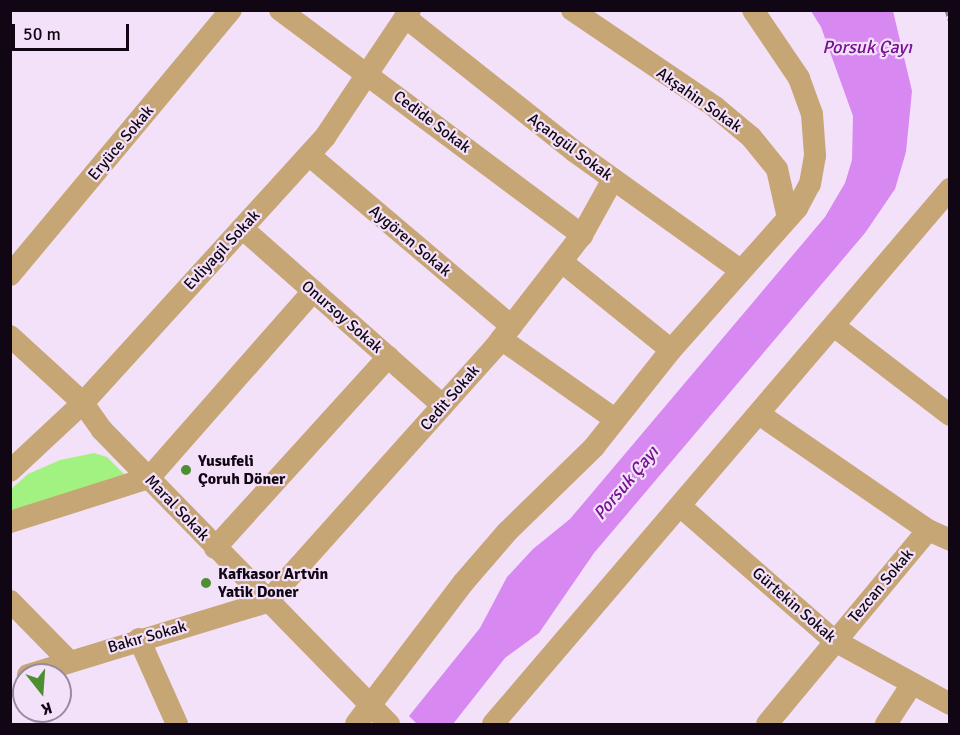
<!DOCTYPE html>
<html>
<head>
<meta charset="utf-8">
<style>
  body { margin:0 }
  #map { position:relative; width:960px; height:735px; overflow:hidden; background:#f3e1fa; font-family:Signika,sans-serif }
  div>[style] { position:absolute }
  .green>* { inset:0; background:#a2f282 }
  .water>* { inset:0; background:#d788f1 }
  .path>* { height:3px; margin-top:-1.5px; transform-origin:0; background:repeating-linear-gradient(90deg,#908296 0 6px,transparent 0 9px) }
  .minor>* { height:22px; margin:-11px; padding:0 11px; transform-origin:11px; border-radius:11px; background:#c7a676 }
  .dots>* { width:16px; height:16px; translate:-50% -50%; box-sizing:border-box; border:3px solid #f3e1fa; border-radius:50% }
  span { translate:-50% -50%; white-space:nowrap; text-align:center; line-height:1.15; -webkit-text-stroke:4.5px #f3e1fa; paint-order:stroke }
  .street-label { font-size:16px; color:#110714 }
  .poi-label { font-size:16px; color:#110714; font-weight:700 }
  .left { translate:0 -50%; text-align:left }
  .water-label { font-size:18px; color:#771092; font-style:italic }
  .frame { position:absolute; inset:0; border:12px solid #110714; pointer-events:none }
  .north { position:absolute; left:12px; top:663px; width:60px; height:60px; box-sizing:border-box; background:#f3e1fa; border:2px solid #998a9e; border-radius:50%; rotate:163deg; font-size:16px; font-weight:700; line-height:24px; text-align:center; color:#110714 }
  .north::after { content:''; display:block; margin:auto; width:21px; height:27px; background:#4d8e30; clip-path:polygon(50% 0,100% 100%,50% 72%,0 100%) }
  .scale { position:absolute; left:12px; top:24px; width:117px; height:27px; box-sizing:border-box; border:3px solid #110714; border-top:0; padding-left:8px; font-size:18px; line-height:21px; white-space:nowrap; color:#110714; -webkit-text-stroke:4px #f3e1fa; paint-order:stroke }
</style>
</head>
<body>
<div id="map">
  <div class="green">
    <div style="clip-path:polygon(94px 453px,107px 457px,125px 475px,11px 514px,10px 490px,28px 474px,60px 460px)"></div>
  </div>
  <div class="water">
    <div style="clip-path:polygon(811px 11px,893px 11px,912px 91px,906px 152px,895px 189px,865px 233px,594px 553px,539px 633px,505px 658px,453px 724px,417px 724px,409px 716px,480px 628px,507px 577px,533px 549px,570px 519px,825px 217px,845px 183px,852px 160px,853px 116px,821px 27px)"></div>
  </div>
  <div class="path">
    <div style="left:946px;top:10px;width:13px;rotate:72deg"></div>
  </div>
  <div class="minor">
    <div style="left:280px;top:10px;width:377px;rotate:36.7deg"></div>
    <div style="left:572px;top:10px;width:173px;rotate:34.1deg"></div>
    <div style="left:715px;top:107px;width:47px;rotate:39.8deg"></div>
    <div style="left:751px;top:137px;width:41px;rotate:50.9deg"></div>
    <div style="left:777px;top:169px;width:50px;rotate:77.3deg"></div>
    <div style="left:405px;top:17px;width:216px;rotate:38.4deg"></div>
    <div style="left:574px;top:151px;width:204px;rotate:35.6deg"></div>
    <div style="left:309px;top:155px;width:265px;rotate:40.2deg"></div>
    <div style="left:242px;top:228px;width:268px;rotate:41.5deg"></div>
    <div style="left:562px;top:262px;width:140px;rotate:38.9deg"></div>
    <div style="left:10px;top:275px;width:345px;rotate:-50.2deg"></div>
    <div style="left:834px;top:326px;width:146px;rotate:37.5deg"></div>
    <div style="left:10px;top:336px;width:99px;rotate:42.5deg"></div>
    <div style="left:83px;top:403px;width:33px;rotate:55deg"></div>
    <div style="left:102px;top:430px;width:411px;rotate:45.7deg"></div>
    <div style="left:501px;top:339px;width:139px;rotate:35.1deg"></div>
    <div style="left:759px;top:414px;width:205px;rotate:34.5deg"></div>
    <div style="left:928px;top:530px;width:24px;rotate:24deg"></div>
    <div style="left:10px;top:471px;width:100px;rotate:-43deg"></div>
    <div style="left:83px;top:403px;width:360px;rotate:-47.7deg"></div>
    <div style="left:325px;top:137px;width:153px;rotate:-56.2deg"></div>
    <div style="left:149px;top:478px;width:249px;rotate:-48.7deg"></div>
    <div style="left:680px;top:506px;width:206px;rotate:41.1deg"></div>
    <div style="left:835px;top:641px;width:131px;rotate:28.7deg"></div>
    <div style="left:10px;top:522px;width:146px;rotate:-17.6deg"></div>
    <div style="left:215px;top:548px;width:258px;rotate:-47.8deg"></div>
    <div style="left:10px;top:601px;width:83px;rotate:45.5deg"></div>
    <div style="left:139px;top:639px;width:93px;rotate:65.9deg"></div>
    <div style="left:28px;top:675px;width:250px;rotate:-17deg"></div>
    <div style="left:267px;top:602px;width:342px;rotate:-48.2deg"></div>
    <div style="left:495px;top:347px;width:142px;rotate:-52.2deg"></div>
    <div style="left:582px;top:235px;width:64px;rotate:-61deg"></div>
    <div style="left:356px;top:724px;width:177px;rotate:-52.8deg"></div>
    <div style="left:463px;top:583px;width:67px;rotate:-49.2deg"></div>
    <div style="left:507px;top:532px;width:122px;rotate:-44.3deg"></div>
    <div style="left:594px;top:447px;width:124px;rotate:-51.6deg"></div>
    <div style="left:671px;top:350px;width:190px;rotate:-48.4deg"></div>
    <div style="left:797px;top:208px;width:27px;rotate:-62deg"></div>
    <div style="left:810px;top:184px;width:29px;rotate:-80deg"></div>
    <div style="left:815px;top:155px;width:41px;rotate:-94.2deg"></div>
    <div style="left:812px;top:114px;width:38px;rotate:-110deg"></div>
    <div style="left:799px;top:78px;width:82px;rotate:-124.1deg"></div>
    <div style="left:493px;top:724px;width:704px;rotate:-49.5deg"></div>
    <div style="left:767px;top:724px;width:252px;rotate:-50.3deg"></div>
    <div style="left:886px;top:724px;width:48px;rotate:-57deg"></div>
  </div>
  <div class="dots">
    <div style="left:186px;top:470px;background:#4d8e30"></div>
    <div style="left:206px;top:583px;background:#4d8e30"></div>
  </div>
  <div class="street-label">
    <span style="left:699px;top:100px;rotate:35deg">Akşahin Sokak</span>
    <span style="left:432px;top:122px;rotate:37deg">Cedide Sokak</span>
    <span style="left:121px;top:143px;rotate:-50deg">Eryüce Sokak</span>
    <span style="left:570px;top:147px;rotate:37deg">Açangül Sokak</span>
    <span style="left:410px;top:241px;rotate:40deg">Aygören Sokak</span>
    <span style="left:222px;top:250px;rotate:-47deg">Evliyagil Sokak</span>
    <span style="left:342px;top:317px;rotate:41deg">Onursoy Sokak</span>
    <span style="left:450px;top:398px;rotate:-49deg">Cedit Sokak</span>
    <span style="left:177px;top:508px;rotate:46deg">Maral Sokak</span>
    <span style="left:881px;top:586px;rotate:-50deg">Tezcan Sokak</span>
    <span style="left:794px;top:605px;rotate:41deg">Gürtekin Sokak</span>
    <span style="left:147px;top:637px;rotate:-16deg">Bakır Sokak</span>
  </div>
  <div class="poi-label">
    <span class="left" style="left:198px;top:470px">Yusufeli<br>Çoruh Döner</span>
    <span class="left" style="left:218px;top:583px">Kafkasor Artvin<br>Yatik Doner</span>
  </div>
  <div class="water-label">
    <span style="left:867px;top:47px">Porsuk Çayı</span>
    <span style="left:626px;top:483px;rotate:-50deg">Porsuk Çayı</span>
  </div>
  <div class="frame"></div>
  <div class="north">K</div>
  <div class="scale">50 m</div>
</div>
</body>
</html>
